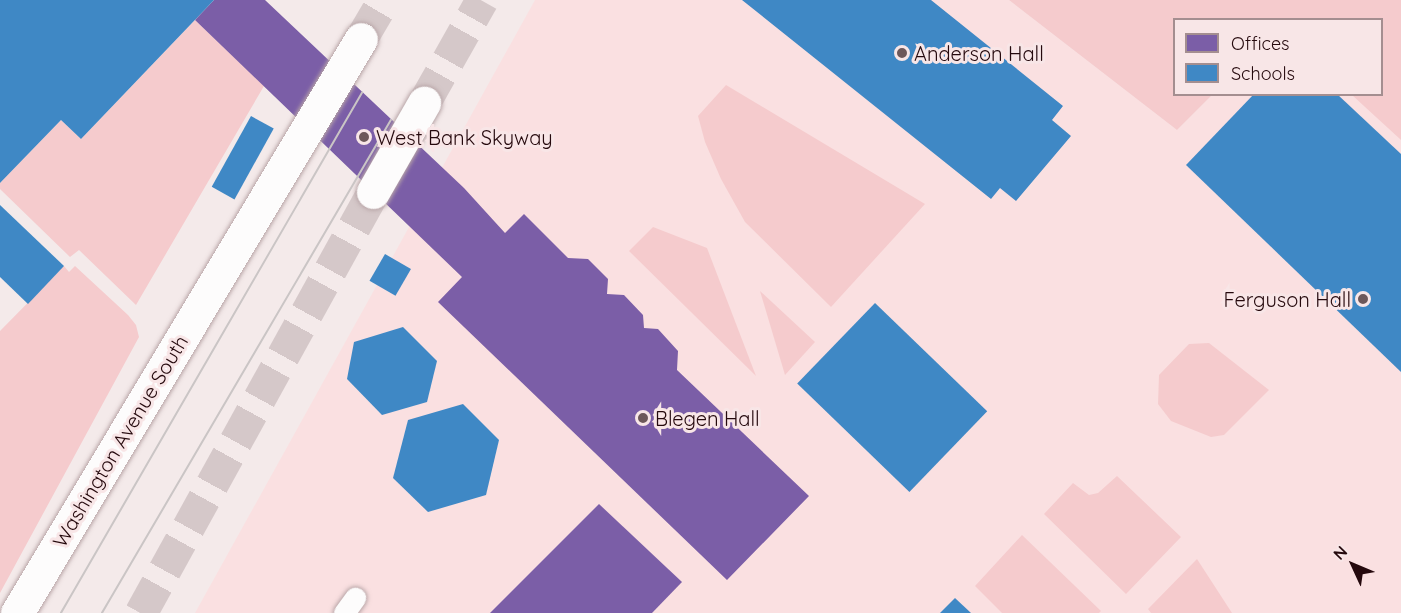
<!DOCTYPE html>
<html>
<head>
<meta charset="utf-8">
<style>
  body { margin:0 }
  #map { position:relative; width:1401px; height:613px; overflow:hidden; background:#f4eaea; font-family:Quicksand,sans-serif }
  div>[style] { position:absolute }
  .built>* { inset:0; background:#fae0e1 }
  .green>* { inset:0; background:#f5cbcd }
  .offices>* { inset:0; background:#7b5ea7 }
  .schools>* { inset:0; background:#3f88c5; transform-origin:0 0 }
  .tertiary-tunnel>* { height:33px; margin-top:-16.5px; transform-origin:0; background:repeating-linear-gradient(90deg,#d5c8c9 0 33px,transparent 0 49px) }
  .roads { filter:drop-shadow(0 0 2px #b9a6a8) drop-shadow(0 0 2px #b9a6a8) }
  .service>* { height:21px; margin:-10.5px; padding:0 10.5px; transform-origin:10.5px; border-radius:10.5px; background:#fdfcfc }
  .tertiary>* { height:33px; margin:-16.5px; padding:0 16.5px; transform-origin:16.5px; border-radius:16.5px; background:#fdfcfc }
  .tram>* { height:1.5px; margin:-0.75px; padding:0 0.75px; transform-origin:0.75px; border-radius:0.75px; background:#cac5c5 }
  .dots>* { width:16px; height:16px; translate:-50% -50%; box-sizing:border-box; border:3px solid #f8e6e7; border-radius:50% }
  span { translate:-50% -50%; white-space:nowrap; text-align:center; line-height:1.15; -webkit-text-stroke:6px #f8e6e7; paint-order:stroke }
  .poi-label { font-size:20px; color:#25090d }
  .left { translate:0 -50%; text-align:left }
  .right { translate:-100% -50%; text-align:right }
  .street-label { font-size:20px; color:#25090d }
  .legend { position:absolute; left:1173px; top:18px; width:210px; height:78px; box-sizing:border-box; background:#f8e6e7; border:2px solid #a48e90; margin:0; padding:8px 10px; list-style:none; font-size:18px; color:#25090d }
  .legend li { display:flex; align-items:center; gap:12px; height:30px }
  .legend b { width:30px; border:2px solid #a48e90 }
  .north { position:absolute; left:1323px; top:535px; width:60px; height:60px; -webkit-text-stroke:4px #f8e6e7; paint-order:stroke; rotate:314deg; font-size:16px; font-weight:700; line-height:24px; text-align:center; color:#25090d }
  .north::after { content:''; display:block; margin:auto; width:21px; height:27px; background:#25090d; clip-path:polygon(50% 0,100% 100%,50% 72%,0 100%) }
</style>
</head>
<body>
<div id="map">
  <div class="built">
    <div style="clip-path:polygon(535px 0,1009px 0,1177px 130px,1212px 95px,1352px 94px,1401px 140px,1401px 613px,195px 613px)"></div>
  </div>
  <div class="green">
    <div style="clip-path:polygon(1009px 0,1401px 0,1401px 140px,1352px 95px,1382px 94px,1382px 20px,1174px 20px,1174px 94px,1212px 95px,1177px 130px)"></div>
    <div style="clip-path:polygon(195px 20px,264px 86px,136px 305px,79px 250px,70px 257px,0 189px,0 183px,61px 120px,81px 139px)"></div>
    <div style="clip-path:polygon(726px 85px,925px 204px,831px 307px,745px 222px,721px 179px,705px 142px,698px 116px)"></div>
    <div style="clip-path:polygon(653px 227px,707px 248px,756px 376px,629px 251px)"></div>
    <div style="clip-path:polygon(64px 266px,69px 272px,75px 266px,128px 315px,136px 325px,139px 337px,0 593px,0 331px)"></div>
    <div style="clip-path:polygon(760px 291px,815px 342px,785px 375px)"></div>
    <div style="clip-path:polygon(1209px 343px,1269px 390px,1224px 435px,1211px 437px,1171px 421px,1158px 404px,1159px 375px,1189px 344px)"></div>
    <div style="clip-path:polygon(1117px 476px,1181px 537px,1126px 594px,1044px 514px,1073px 483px,1089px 495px,1098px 493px)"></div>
    <div style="clip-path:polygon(1022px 535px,1101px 611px,1099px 613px,1002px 613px,975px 586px)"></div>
    <div style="clip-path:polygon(1197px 559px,1232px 613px,1151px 613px,1148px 609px)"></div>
  </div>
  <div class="offices">
    <div style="clip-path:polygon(214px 0,265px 0,464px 188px,505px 233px,524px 214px,568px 258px,588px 259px,608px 279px,607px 294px,624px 295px,643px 315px,644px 328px,658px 329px,678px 351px,677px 370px,809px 496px,727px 580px,438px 302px,462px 277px,195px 20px)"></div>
    <div style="clip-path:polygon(599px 504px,682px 582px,652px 613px,490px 613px)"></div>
  </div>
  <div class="schools">
    <div style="clip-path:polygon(0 0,214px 0,81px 139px,61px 120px,0 183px)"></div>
    <div style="clip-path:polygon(742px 0,931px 0,1063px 106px,1052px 120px,1071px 136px,1016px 201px,1000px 188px,991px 199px)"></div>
    <div style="clip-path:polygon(1254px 94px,1337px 94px,1401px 154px,1401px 372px,1186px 165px)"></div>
    <div style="left:251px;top:116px;width:26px;height:81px;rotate:29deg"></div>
    <div style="clip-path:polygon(0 205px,64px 266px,28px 304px,0 277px)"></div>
    <div style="left:385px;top:254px;width:30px;height:31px;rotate:30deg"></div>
    <div style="left:875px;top:303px;width:156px;height:112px;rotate:44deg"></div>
    <div style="clip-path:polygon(403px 327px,437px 361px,427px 402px,382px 415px,347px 379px,354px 342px)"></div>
    <div style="clip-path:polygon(463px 404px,499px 440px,486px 495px,428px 512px,393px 478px,408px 420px)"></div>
    <div style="clip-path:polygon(955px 598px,971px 613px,940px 613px)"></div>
  </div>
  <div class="tertiary-tunnel">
    <div style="left:361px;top:39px;width:45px;rotate:-59.5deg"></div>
    <div style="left:424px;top:103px;width:118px;rotate:-60.6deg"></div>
    <div style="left:141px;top:613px;width:481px;rotate:-61.1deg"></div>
  </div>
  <div class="roads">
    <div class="service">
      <div style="left:344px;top:613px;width:19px;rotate:-54deg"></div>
    </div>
    <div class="tertiary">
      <div style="left:373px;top:192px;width:103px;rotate:-60.2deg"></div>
      <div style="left:17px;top:613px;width:669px;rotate:-59.07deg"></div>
    </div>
  </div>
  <div class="tram">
    <div style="left:61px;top:613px;width:601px;rotate:-59.94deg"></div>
    <div style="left:102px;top:613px;width:571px;rotate:-59.62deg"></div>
  </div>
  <div class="dots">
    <div style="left:902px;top:53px;background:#6d585a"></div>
    <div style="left:364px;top:137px;background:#6d585a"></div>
    <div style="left:1363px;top:299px;background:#6d585a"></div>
    <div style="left:643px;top:418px;background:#6d585a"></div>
  </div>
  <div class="poi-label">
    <span class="left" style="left:914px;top:53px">Anderson Hall</span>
    <span class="left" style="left:376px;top:137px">West Bank Skyway</span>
    <span class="right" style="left:1351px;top:299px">Ferguson Hall</span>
    <span class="left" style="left:655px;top:418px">Blegen Hall</span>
  </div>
  <div class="street-label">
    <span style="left:120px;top:441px;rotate:-59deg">Washington Avenue South</span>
  </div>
  <ul class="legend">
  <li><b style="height:16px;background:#7b5ea7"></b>Offices</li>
  <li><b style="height:16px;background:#3f88c5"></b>Schools</li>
  </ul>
  <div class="north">N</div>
</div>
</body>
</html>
